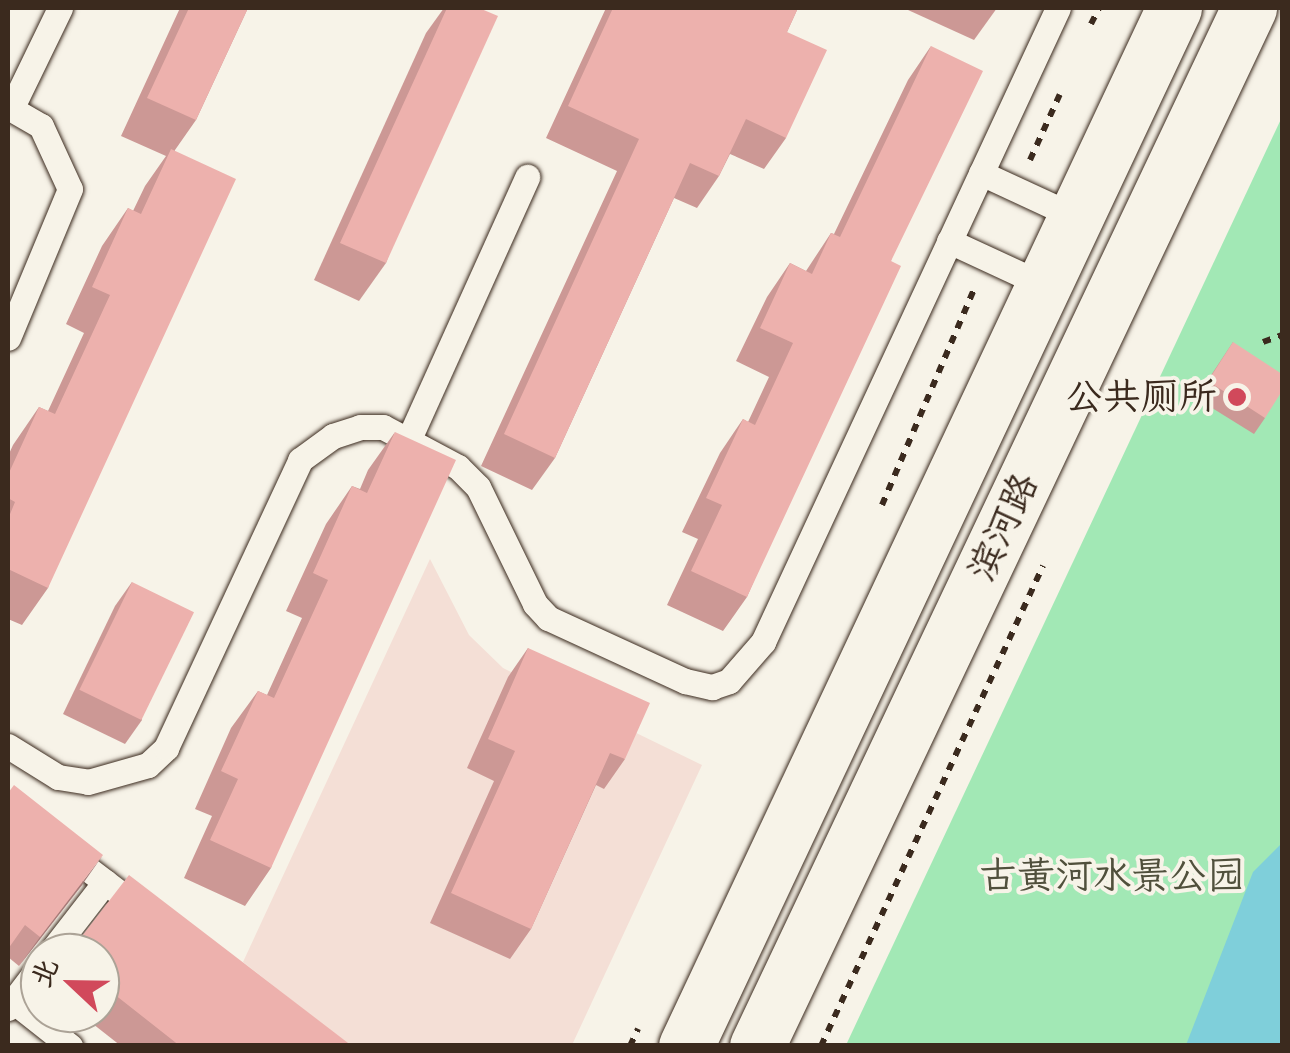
<!DOCTYPE html>
<html>
<head>
<meta charset="utf-8">
<style>
  body { margin:0 }
  #map { position:relative; width:1290px; height:1053px; overflow:hidden; background:#f7f3e8; font-family:Itim,"LXGW WenKai TC",sans-serif }
  div>[style] { position:absolute }
  .built>* { inset:0; background:#f4dfd6 }
  .green>* { inset:0; background:#a2e8b5 }
  .water>* { inset:0; background:#7fcfda }
  .path>* { height:6px; margin-top:-3px; transform-origin:0; background:repeating-linear-gradient(90deg,#3b2a1e 0 8px,transparent 0 16px) }
  .roads { filter:drop-shadow(0 0 2px #3b2a1e) drop-shadow(0 0 2px #3b2a1e) }
  .service>* { height:25px; margin:-12.5px; padding:0 12.5px; transform-origin:12.5px; border-radius:12.5px; background:#f7f3e8 }
  .secondary>* { height:55px; margin:-27.5px; padding:0 27.5px; transform-origin:27.5px; border-radius:27.5px; background:#f7f3e8 }
  .wall>* { inset:0; background:#cc9895 }
  .shaded-wall>* { inset:0; background:#a67c79 }
  .building>* { inset:0; background:#edb1ad; transform-origin:0 0 }
  .dots>* { width:28px; height:28px; translate:-50% -50%; box-sizing:border-box; border:5px solid #f7f3e8; border-radius:50% }
  span { translate:-50% -50%; white-space:nowrap; text-align:center; line-height:1.15; -webkit-text-stroke:8px #f7f3e8; paint-order:stroke }
  .poi-label { font-size:38px; color:#3b2a1e }
  .right { translate:-100% -50%; text-align:right }
  .street-label { font-size:38px; color:#3b2a1e }
  .park-label { font-size:38px; color:#50503c }
  .frame { position:absolute; inset:0; border:10px solid #3b2a1e; pointer-events:none }
  .north { position:absolute; left:20px; top:933px; width:100px; height:100px; box-sizing:border-box; background:#f7f3e8; border:2px solid #aca397; border-radius:50%; rotate:292deg; font-size:28px; font-weight:700; line-height:40px; text-align:center; color:#3b2a1e }
  .north::after { content:''; display:block; margin:auto; width:35px; height:45px; background:#d1495b; clip-path:polygon(50% 0,100% 100%,50% 72%,0 100%) }
</style>
</head>
<body>
<div id="map">
  <div class="built">
    <div style="clip-path:polygon(430px 559px,469px 635px,503px 668px,702px 765px,572px 1045px,349px 1045px,243px 962px)"></div>
  </div>
  <div class="green">
    <div style="clip-path:polygon(1282px 117px,1282px 1045px,846px 1045px)"></div>
  </div>
  <div class="water">
    <div style="clip-path:polygon(1282px 843px,1282px 1045px,1186px 1045px,1253px 872px)"></div>
  </div>
  <div class="path">
    <div style="left:1091px;top:24px;width:18px;rotate:-63deg"></div>
    <div style="left:1030px;top:160px;width:72px;rotate:-65.6deg"></div>
    <div style="left:1263px;top:342px;width:20px;rotate:-20deg"></div>
    <div style="left:882px;top:505px;width:237px;rotate:-66.9deg"></div>
    <div style="left:630px;top:1046px;width:19px;rotate:-65deg"></div>
    <div style="left:821px;top:1046px;width:529px;rotate:-65.18deg"></div>
  </div>
  <div class="roads">
    <div class="service">
      <div style="left:8px;top:107px;width:38px;rotate:30deg"></div>
      <div style="left:41px;top:126px;width:69px;rotate:65.3deg"></div>
      <div style="left:70px;top:189px;width:161px;rotate:112.6deg"></div>
      <div style="left:11px;top:109px;width:112px;rotate:-64.1deg"></div>
      <div style="left:981px;top:173px;width:105px;rotate:24.9deg"></div>
      <div style="left:949px;top:241px;width:105px;rotate:24.9deg"></div>
      <div style="left:408px;top:441px;width:290px;rotate:-65.7deg"></div>
      <div style="left:8px;top:746px;width:59px;rotate:31.8deg"></div>
      <div style="left:58px;top:777px;width:30px;rotate:9deg"></div>
      <div style="left:88px;top:782px;width:62px;rotate:-15.8deg"></div>
      <div style="left:148px;top:765px;width:25px;rotate:-43deg"></div>
      <div style="left:166px;top:748px;width:318px;rotate:-65deg"></div>
      <div style="left:300px;top:460px;width:41px;rotate:-36deg"></div>
      <div style="left:333px;top:436px;width:28px;rotate:-18deg"></div>
      <div style="left:360px;top:427px;width:23px"></div>
      <div style="left:383px;top:427px;width:85px;rotate:28.1deg"></div>
      <div style="left:458px;top:467px;width:28px;rotate:45deg"></div>
      <div style="left:478px;top:487px;width:130px;rotate:64deg"></div>
      <div style="left:535px;top:604px;width:19px;rotate:47deg"></div>
      <div style="left:548px;top:618px;width:151px;rotate:24.7deg"></div>
      <div style="left:685px;top:681px;width:28px;rotate:13deg"></div>
      <div style="left:712px;top:687px;width:18px;rotate:-19deg"></div>
      <div style="left:729px;top:681px;width:52px;rotate:-48.9deg"></div>
      <div style="left:763px;top:642px;width:699px;rotate:-65.05deg"></div>
      <div style="left:67px;top:853px;width:96px;rotate:37.3deg"></div>
      <div style="left:50px;top:953px;width:90px;rotate:-52.2deg"></div>
      <div style="left:13px;top:1001px;width:73px;rotate:38.3deg"></div>
      <div style="left:8px;top:1008px;width:53px;rotate:-52.7deg"></div>
    </div>
    <div class="secondary">
      <div style="left:686px;top:1046px;width:1147px;rotate:-64.82deg"></div>
      <div style="left:757px;top:1046px;width:1149px;rotate:-64.64deg"></div>
    </div>
  </div>
  <div class="wall">
    <div style="clip-path:polygon(180px 8px,248px 8px,196px 120px,175px 150px,48px 588px,22px 625px,8px 619px,8px 456px,13px 445px,39px 407px,48px 411px,84px 333px,66px 324px,102px 246px,128px 208px,133px 211px,145px 186px,166px 156px,121px 136px)"></div>
    <div style="clip-path:polygon(444px 8px,479px 8px,386px 263px,359px 301px,314px 280px,426px 33px)"></div>
    <div style="clip-path:polygon(606px 8px,798px 8px,787px 32px,786px 138px,764px 169px,730px 154px,719px 176px,697px 208px,674px 198px,555px 458px,532px 490px,481px 466px,617px 171px,546px 138px)"></div>
    <div style="clip-path:polygon(909px 8px,997px 8px,974px 40px,908px 10px)"></div>
    <div style="clip-path:polygon(931px 46px,891px 261px,747px 597px,723px 631px,667px 605px,698px 539px,682px 532px,720px 453px,743px 419px,748px 422px,769px 377px,736px 361px,767px 297px,790px 263px,806px 271px,831px 233px,834px 234px,908px 80px)"></div>
    <div style="clip-path:polygon(1233px 342px,1265px 418px,1254px 434px,1196px 398px)"></div>
    <div style="clip-path:polygon(395px 432px,271px 868px,245px 906px,184px 878px,212px 816px,195px 809px,231px 728px,258px 691px,267px 695px,302px 618px,286px 611px,326px 524px,352px 486px,360px 489px,368px 470px)"></div>
    <div style="clip-path:polygon(132px 582px,142px 720px,125px 744px,63px 714px,115px 606px)"></div>
    <div style="clip-path:polygon(528px 648px,625px 759px,604px 789px,596px 785px,531px 929px,510px 959px,430px 923px,494px 781px,467px 768px,508px 677px)"></div>
    <div style="clip-path:polygon(8px 793px,82px 885px,19px 966px,8px 957px)"></div>
    <div style="clip-path:polygon(100px 953px,352px 1046px,121px 1046px,79px 1013px,100px 1013px)"></div>
  </div>
  <div class="shaded-wall">
    <div style="clip-path:polygon(103px 855px,82px 885px,19px 966px,40px 937px)"></div>
  </div>
  <div class="building">
    <div style="clip-path:polygon(189px 8px,248px 8px,196px 120px,147px 98px)"></div>
    <div style="clip-path:polygon(447px 8px,479px 8px,498px 16px,386px 263px,340px 243px)"></div>
    <div style="clip-path:polygon(613px 8px,798px 8px,787px 32px,827px 50px,786px 138px,746px 119px,719px 176px,690px 163px,555px 458px,504px 434px,639px 139px,568px 106px)"></div>
    <div style="clip-path:polygon(931px 46px,983px 71px,891px 261px,901px 266px,747px 597px,691px 571px,722px 505px,706px 498px,743px 419px,755px 425px,793px 343px,760px 328px,790px 263px,812px 274px,831px 233px,840px 237px)"></div>
    <div style="clip-path:polygon(171px 149px,236px 179px,48px 588px,8px 569px,8px 519px,15px 502px,8px 498px,8px 475px,39px 407px,55px 414px,110px 295px,92px 287px,128px 208px,141px 214px)"></div>
    <div style="clip-path:polygon(1233px 342px,1282px 374px,1282px 391px,1265px 418px,1208px 381px)"></div>
    <div style="clip-path:polygon(395px 432px,456px 460px,271px 868px,210px 840px,238px 779px,221px 771px,258px 691px,274px 698px,328px 580px,313px 573px,352px 486px,367px 493px)"></div>
    <div style="left:132px;top:582px;width:69px;height:120px;rotate:26deg"></div>
    <div style="clip-path:polygon(528px 648px,650px 703px,625px 759px,610px 753px,531px 929px,451px 893px,515px 751px,488px 739px)"></div>
    <div style="clip-path:polygon(14px 785px,103px 855px,40px 937px,25px 925px,8px 949px,8px 793px)"></div>
    <div style="clip-path:polygon(129px 875px,352px 1046px,180px 1046px,100px 983px,100px 953px,69px 953px)"></div>
  </div>
  <div class="dots">
    <div style="left:1237px;top:397px;background:#d1495b"></div>
  </div>
  <div class="poi-label">
    <span class="right" style="left:1217px;top:397px">公共厕所</span>
  </div>
  <div class="street-label">
    <span style="left:1003px;top:527px;rotate:-65deg">滨河路</span>
  </div>
  <div class="park-label">
    <span style="left:1112px;top:876px">古黄河水景公园</span>
  </div>
  <div class="frame"></div>
  <div class="north">北</div>
</div>
</body>
</html>
